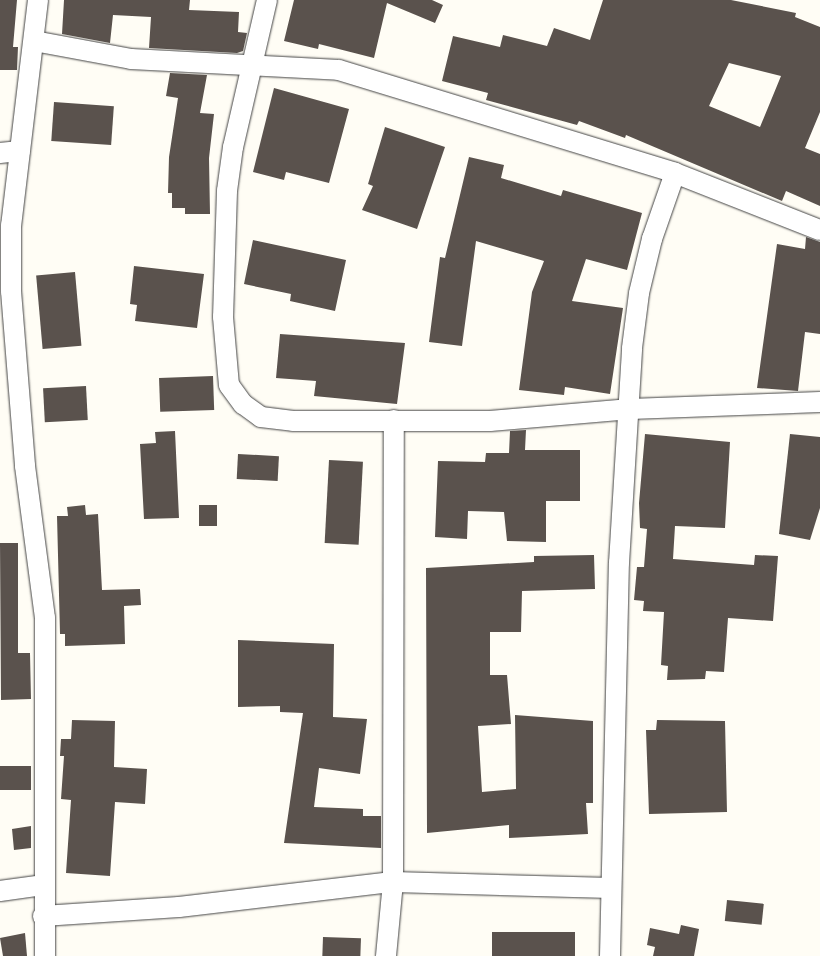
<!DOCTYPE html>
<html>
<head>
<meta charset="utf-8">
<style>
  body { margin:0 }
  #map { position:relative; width:820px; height:956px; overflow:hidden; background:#fffdf5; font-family:Bitter,serif }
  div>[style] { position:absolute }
  .building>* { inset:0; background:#5a524d; transform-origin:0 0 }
  .roads { filter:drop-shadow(0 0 1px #444) drop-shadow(0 0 1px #444) }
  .street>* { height:20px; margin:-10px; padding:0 10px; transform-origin:10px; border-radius:10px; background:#fff }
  span { translate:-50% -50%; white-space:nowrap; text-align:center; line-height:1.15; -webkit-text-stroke:5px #fff; paint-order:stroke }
</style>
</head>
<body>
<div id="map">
  <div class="building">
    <div style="clip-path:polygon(0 0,17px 0,13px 47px,18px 47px,17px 70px,0 70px)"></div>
    <div style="clip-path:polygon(64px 0,190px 0,189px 10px,239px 12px,238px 32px,247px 33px,243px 51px,237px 53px,149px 48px,151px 17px,113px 15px,110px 43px,62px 34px)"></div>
    <div style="clip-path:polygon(294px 0,432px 0,443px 5px,435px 23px,387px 3px,374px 58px,319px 44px,318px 49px,284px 41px)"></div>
    <div style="clip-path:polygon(evenodd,603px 0,731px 0,796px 13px,795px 17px,820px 27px,820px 112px,805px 148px,820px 154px,820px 206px,786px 191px,782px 201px,626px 135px,625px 138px,579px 121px,577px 125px,486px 100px,488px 93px,442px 81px,453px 36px,500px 47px,503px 35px,547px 46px,554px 28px,590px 40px,603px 0,729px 63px,781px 76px,760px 127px,709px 106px,729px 63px)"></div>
    <div style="clip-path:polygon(170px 73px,207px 75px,200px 113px,214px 114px,209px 158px,210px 214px,185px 214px,185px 208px,172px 208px,172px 193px,168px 193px,169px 157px,178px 98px,166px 96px)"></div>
    <div style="clip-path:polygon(274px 88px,349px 109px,329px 183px,286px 172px,284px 180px,253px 172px)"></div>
    <div style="left:54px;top:102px;width:60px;height:39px;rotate:4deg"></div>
    <div style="clip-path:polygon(385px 127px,445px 147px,417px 229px,362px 210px,373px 186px,368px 184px)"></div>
    <div style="clip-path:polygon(469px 157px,504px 165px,501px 178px,561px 196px,563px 190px,642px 213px,627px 270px,586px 259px,572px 301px,623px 308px,610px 394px,565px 387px,564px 395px,519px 390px,532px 292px,544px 261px,476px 241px,462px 346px,429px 342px,440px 257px,445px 258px)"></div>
    <div style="clip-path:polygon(806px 237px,820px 242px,820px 334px,805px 332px,798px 391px,757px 388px,777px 244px,805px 249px)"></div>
    <div style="clip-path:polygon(253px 240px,346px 260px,335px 311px,290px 301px,291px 294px,244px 284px)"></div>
    <div style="clip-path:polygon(134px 266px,204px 274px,197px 328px,135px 321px,137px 305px,130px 304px)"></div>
    <div style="left:75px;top:272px;width:74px;height:39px;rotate:85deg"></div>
    <div style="clip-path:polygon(280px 334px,405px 343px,397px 404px,314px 396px,316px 381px,276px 378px)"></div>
    <div style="left:213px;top:376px;width:34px;height:54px;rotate:88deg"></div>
    <div style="left:86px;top:386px;width:34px;height:43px;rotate:87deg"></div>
    <div style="clip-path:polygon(526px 430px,525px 450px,580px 450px,580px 501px,546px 501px,546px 542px,507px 541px,504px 512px,468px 511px,467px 539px,435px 537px,438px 461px,485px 462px,486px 453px,509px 453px,510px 431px)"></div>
    <div style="clip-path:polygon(175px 431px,179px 518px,144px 519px,140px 444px,156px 443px,155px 432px)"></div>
    <div style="clip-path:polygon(645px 434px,730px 442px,725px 528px,675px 526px,673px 559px,754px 565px,755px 555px,778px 556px,773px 621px,728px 618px,724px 672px,706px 671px,705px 679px,667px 680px,668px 666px,661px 665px,664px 612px,643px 611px,644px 601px,634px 600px,637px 567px,644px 567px,647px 529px,640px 528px,639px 503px)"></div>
    <div style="clip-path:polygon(790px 434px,820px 437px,820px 508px,810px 540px,779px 534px)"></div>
    <div style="left:238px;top:454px;width:41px;height:25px;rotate:3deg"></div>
    <div style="left:329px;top:460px;width:34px;height:83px;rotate:3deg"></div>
    <div style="clip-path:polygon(85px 505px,86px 515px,98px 514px,102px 590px,140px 589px,141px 605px,124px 606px,125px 644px,65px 646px,65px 634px,60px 634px,57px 516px,68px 516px,67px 507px)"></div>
    <div style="left:199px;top:505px;width:18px;height:21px"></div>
    <div style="clip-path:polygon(0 543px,18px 543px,18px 653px,30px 653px,31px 699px,1px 700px)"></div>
    <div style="clip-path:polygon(594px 555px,595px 589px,522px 591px,521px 632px,490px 632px,490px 675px,507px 675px,511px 724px,478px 726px,482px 792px,516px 789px,515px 715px,593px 721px,593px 803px,586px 803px,588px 834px,509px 838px,509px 825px,427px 833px,426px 568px,534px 562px,534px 556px)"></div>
    <div style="clip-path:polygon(238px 640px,334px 644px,333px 717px,367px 719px,360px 774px,319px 768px,314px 807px,363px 809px,363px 816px,381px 816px,381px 848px,284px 843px,303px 713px,280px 712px,280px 706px,238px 707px)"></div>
    <div style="clip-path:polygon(72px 720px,115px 721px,114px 767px,147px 769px,145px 804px,115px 802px,110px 876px,66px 873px,71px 800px,61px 799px,64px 756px,60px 756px,61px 739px,71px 739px)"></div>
    <div style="clip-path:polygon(657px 720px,725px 721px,727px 812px,649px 814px,646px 730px,656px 730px)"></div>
    <div style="left:0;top:766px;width:31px;height:24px"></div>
    <div style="clip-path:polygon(31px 826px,31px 848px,14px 850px,12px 829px)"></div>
    <div style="left:727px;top:900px;width:37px;height:21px;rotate:6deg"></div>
    <div style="clip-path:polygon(681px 925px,699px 929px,694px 956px,653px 956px,655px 947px,647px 945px,650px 928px,679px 934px)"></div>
    <div style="left:575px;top:932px;width:24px;height:83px;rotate:90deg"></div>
    <div style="clip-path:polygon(25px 933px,27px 956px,3px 956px,0 938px)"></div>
    <div style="left:323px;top:937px;width:38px;height:19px;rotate:2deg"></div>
  </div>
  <div class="roads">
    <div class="street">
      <div style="left:38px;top:0;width:227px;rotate:96.8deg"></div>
      <div style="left:11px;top:225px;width:66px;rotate:90deg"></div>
      <div style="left:11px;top:291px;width:176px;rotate:85.4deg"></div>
      <div style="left:25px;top:466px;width:153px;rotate:82.5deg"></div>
      <div style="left:45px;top:618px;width:338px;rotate:90deg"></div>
      <div style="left:267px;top:0;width:151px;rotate:103deg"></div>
      <div style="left:233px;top:147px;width:44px;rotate:97.8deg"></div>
      <div style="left:227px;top:191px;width:126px;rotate:91.8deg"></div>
      <div style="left:223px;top:317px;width:68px;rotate:85deg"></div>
      <div style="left:229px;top:385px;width:24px;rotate:54deg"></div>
      <div style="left:243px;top:404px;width:22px;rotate:36deg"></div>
      <div style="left:261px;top:417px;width:32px;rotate:7deg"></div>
      <div style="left:293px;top:421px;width:197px"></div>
      <div style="left:490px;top:421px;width:141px;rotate:-4.9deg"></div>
      <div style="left:630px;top:409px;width:190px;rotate:-2.1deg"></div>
      <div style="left:34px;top:41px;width:99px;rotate:10.5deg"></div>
      <div style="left:131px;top:59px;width:208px;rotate:3deg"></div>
      <div style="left:339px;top:70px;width:351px;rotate:17deg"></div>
      <div style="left:675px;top:173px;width:156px;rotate:21.5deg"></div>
      <div style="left:0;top:153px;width:20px;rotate:-6deg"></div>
      <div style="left:0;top:891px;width:43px;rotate:-7.9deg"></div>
      <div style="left:43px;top:916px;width:136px;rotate:-3.8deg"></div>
      <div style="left:179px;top:907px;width:215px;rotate:-6.7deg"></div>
      <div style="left:393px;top:882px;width:218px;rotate:1.6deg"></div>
      <div style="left:386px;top:956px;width:74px;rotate:-84.6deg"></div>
      <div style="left:393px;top:882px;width:462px;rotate:-89.9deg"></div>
      <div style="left:610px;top:956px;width:393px;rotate:-88.7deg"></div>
      <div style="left:619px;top:563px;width:215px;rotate:-86.5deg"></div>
      <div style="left:632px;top:348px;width:55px;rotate:-82.7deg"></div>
      <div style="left:639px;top:293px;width:56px;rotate:-76.5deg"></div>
      <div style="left:652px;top:239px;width:70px;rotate:-70.8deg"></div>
    </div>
  </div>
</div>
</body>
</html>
